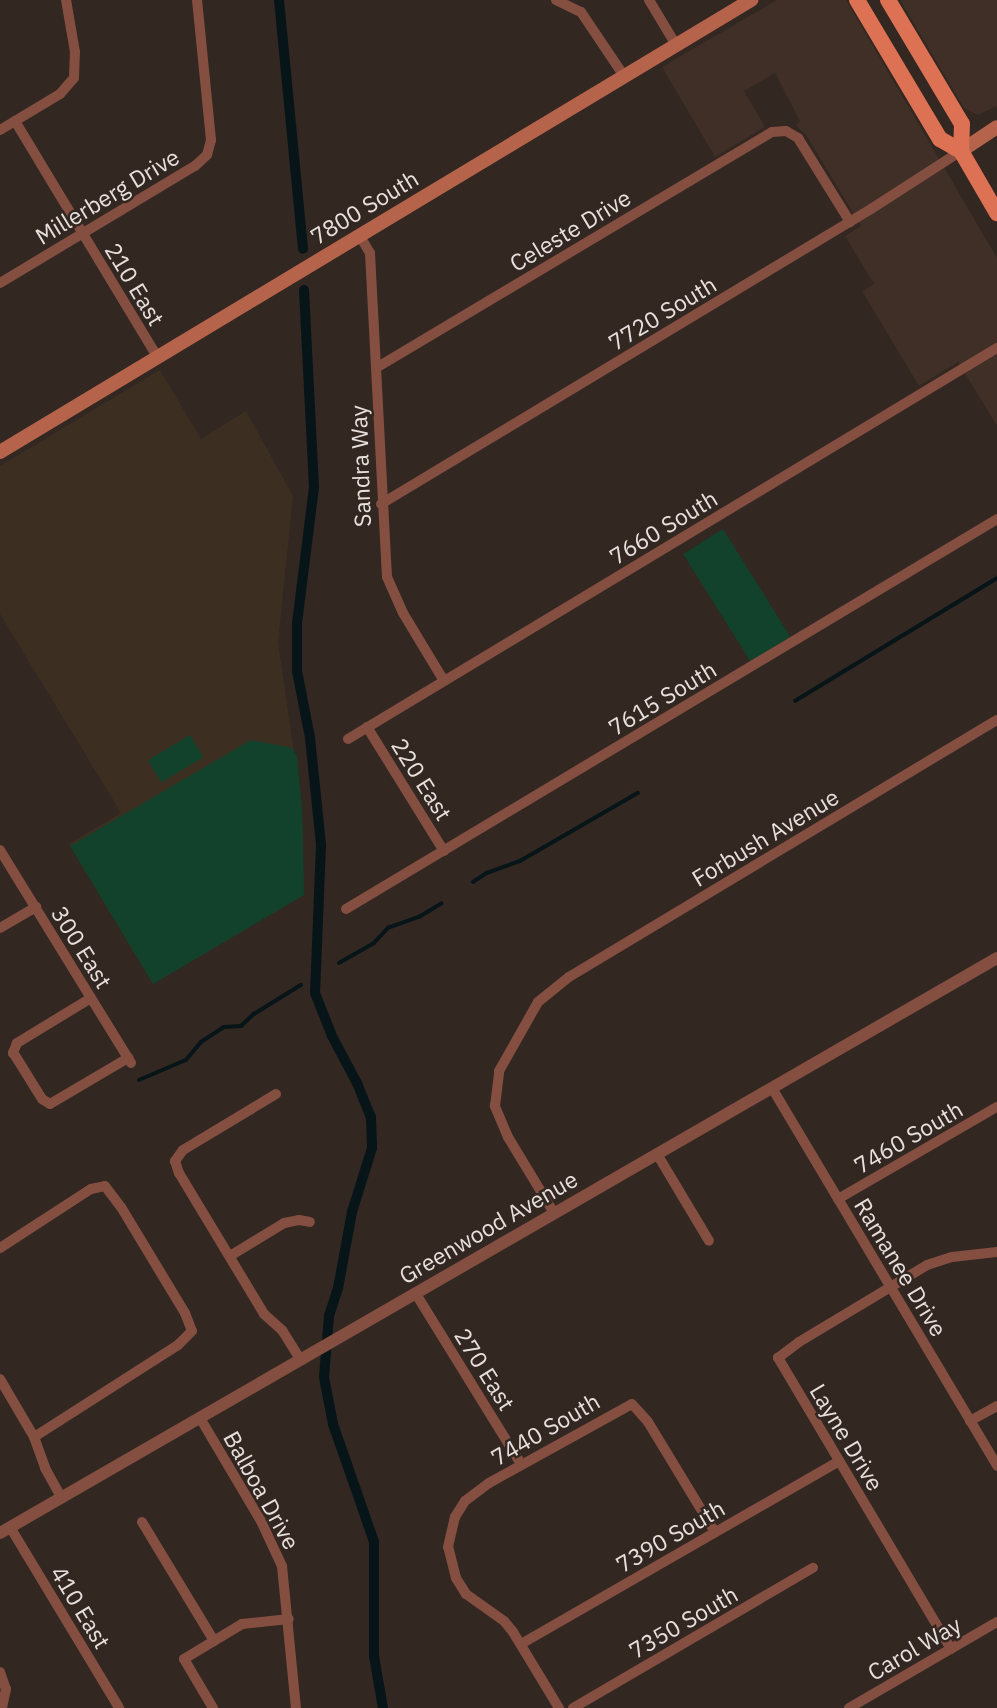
<!DOCTYPE html>
<html>
<head>
<meta charset="utf-8">
<style>
  body { margin:0 }
  #map { position:relative; width:997px; height:1708px; overflow:hidden; background:#322721; font-family:"IBM Plex Sans",sans-serif }
  div>[style] { position:absolute }
  .built>* { inset:0; background:#3f2f26 }
  .education>* { inset:0; background:#3c2e21 }
  .green>* { inset:0; background:#12422b; transform-origin:0 0 }
  .stream>* { height:3.5px; margin:-1.75px; padding:0 1.75px; transform-origin:1.75px; border-radius:1.75px; background:#071519 }
  .canal>* { height:10px; margin:-5px; padding:0 5px; transform-origin:5px; border-radius:5px; background:#071519 }
  .minor>* { height:10px; margin:-5px; padding:0 5px; transform-origin:5px; border-radius:5px; background:#844f41 }
  .tertiary>* { height:12px; margin:-6px; padding:0 6px; transform-origin:6px; border-radius:6px; background:#844f41 }
  .secondary>* { height:14px; margin:-7px; padding:0 7px; transform-origin:7px; border-radius:7px; background:#b6634c }
  .primary>* { height:16px; margin:-8px; padding:0 8px; transform-origin:8px; border-radius:8px; background:#dd7154 }
  span { translate:-50% -50%; white-space:nowrap; text-align:center; line-height:1.15; -webkit-text-stroke:5px #322721; paint-order:stroke }
  .street-label { font-size:23px; color:#e8e0dd }
</style>
</head>
<body>
<div id="map">
  <div class="built">
    <div style="clip-path:polygon(777px 0,846px 0,997px 258px,997px 426px,958px 362px,919px 386px,862px 291px,874px 284px,845px 236px,861px 226px,806px 135px,796px 126px,800px 121px,775px 73px,744px 91px,765px 127px,715px 157px,662px 67px)"></div>
    <div style="clip-path:polygon(900px 0,997px 0,997px 106px,978px 115px,964px 108px)"></div>
  </div>
  <div class="education">
    <div style="clip-path:polygon(160px 370px,201px 439px,246px 411px,293px 496px,278px 642px,302px 808px,304px 895px,153px 984px,69px 844px,121px 813px,0 614px,0 466px)"></div>
  </div>
  <div class="green">
    <div style="left:723px;top:529px;width:127px;height:47px;rotate:58deg"></div>
    <div style="left:190px;top:735px;width:26px;height:49px;rotate:59deg"></div>
    <div style="clip-path:polygon(251px 740px,292px 748px,297px 756px,302px 808px,304px 895px,153px 984px,70px 846px)"></div>
  </div>
  <div class="stream">
    <div style="left:795px;top:701px;width:237px;rotate:-31.3deg"></div>
    <div style="left:473px;top:882px;width:17px;rotate:-33deg"></div>
    <div style="left:487px;top:873px;width:35px;rotate:-20deg"></div>
    <div style="left:520px;top:861px;width:136px;rotate:-30deg"></div>
    <div style="left:339px;top:963px;width:40px;rotate:-29.7deg"></div>
    <div style="left:374px;top:943px;width:21px;rotate:-47deg"></div>
    <div style="left:388px;top:928px;width:33px;rotate:-20deg"></div>
    <div style="left:419px;top:917px;width:26px;rotate:-31deg"></div>
    <div style="left:139px;top:1080px;width:51px;rotate:-23.1deg"></div>
    <div style="left:186px;top:1060px;width:23px;rotate:-50deg"></div>
    <div style="left:201px;top:1042px;width:27px;rotate:-33deg"></div>
    <div style="left:224px;top:1027px;width:17px;rotate:-3deg"></div>
    <div style="left:241px;top:1026px;width:18px;rotate:-43deg"></div>
    <div style="left:254px;top:1014px;width:55px;rotate:-31.7deg"></div>
  </div>
  <div class="canal">
    <div style="left:279px;top:0;width:250px;rotate:84.5deg"></div>
    <div style="left:304px;top:290px;width:197px;rotate:87.1deg"></div>
    <div style="left:314px;top:487px;width:137px;rotate:97.1deg"></div>
    <div style="left:297px;top:623px;width:48px;rotate:90deg"></div>
    <div style="left:297px;top:671px;width:68px;rotate:79deg"></div>
    <div style="left:310px;top:738px;width:108px;rotate:84.1deg"></div>
    <div style="left:321px;top:845px;width:148px;rotate:92.3deg"></div>
    <div style="left:315px;top:993px;width:46px;rotate:68.4deg"></div>
    <div style="left:332px;top:1036px;width:53px;rotate:62deg"></div>
    <div style="left:357px;top:1083px;width:37px;rotate:68deg"></div>
    <div style="left:371px;top:1117px;width:31px;rotate:88deg"></div>
    <div style="left:372px;top:1148px;width:67px;rotate:107.4deg"></div>
    <div style="left:352px;top:1212px;width:77px;rotate:100.4deg"></div>
    <div style="left:338px;top:1288px;width:29px;rotate:108deg"></div>
    <div style="left:329px;top:1316px;width:61px;rotate:94.7deg"></div>
    <div style="left:324px;top:1377px;width:48px;rotate:79.2deg"></div>
    <div style="left:333px;top:1424px;width:125px;rotate:70.8deg"></div>
    <div style="left:374px;top:1542px;width:114px;rotate:90deg"></div>
    <div style="left:374px;top:1656px;width:53px;rotate:80.2deg"></div>
  </div>
  <div class="minor">
    <div style="left:556px;top:0;width:28px;rotate:26deg"></div>
    <div style="left:581px;top:12px;width:77px;rotate:56.1deg"></div>
    <div style="left:649px;top:0;width:52px;rotate:59deg"></div>
    <div style="left:15px;top:121px;width:277px;rotate:58.9deg"></div>
    <div style="left:0;top:130px;width:70px;rotate:-31deg"></div>
    <div style="left:60px;top:94px;width:21px;rotate:-49deg"></div>
    <div style="left:74px;top:78px;width:26px;rotate:-88deg"></div>
    <div style="left:75px;top:52px;width:53px;rotate:-99.8deg"></div>
    <div style="left:360px;top:236px;width:20px;rotate:60deg"></div>
    <div style="left:370px;top:253px;width:324px;rotate:87deg"></div>
    <div style="left:387px;top:577px;width:39px;rotate:66deg"></div>
    <div style="left:403px;top:613px;width:79px;rotate:58.9deg"></div>
    <div style="left:0;top:283px;width:227px;rotate:-31deg"></div>
    <div style="left:195px;top:166px;width:16px;rotate:-43deg"></div>
    <div style="left:207px;top:155px;width:16px;rotate:-75deg"></div>
    <div style="left:211px;top:140px;width:141px;rotate:-95.7deg"></div>
    <div style="left:376px;top:368px;width:461px;rotate:-30.8deg"></div>
    <div style="left:772px;top:132px;width:14px;rotate:-4deg"></div>
    <div style="left:786px;top:131px;width:14px;rotate:30deg"></div>
    <div style="left:798px;top:138px;width:99px;rotate:58.2deg"></div>
    <div style="left:381px;top:504px;width:572px;rotate:-31.05deg"></div>
    <div style="left:871px;top:209px;width:107px;rotate:-32.8deg"></div>
    <div style="left:367px;top:727px;width:146px;rotate:58.2deg"></div>
    <div style="left:348px;top:739px;width:758px;rotate:-31.07deg"></div>
    <div style="left:0;top:850px;width:250px;rotate:58.4deg"></div>
    <div style="left:346px;top:909px;width:759px;rotate:-30.92deg"></div>
    <div style="left:0;top:928px;width:42px;rotate:-30.3deg"></div>
    <div style="left:91px;top:998px;width:87px;rotate:148.7deg"></div>
    <div style="left:17px;top:1043px;width:11px;rotate:112deg"></div>
    <div style="left:13px;top:1053px;width:5px;rotate:53deg"></div>
    <div style="left:16px;top:1057px;width:49px;rotate:58.2deg"></div>
    <div style="left:42px;top:1099px;width:9px;rotate:32deg"></div>
    <div style="left:50px;top:1104px;width:91px;rotate:-30.5deg"></div>
    <div style="left:772px;top:1088px;width:440px;rotate:59.2deg"></div>
    <div style="left:276px;top:1094px;width:109px;rotate:148.9deg"></div>
    <div style="left:183px;top:1150px;width:14px;rotate:126deg"></div>
    <div style="left:175px;top:1161px;width:13px;rotate:72deg"></div>
    <div style="left:179px;top:1173px;width:165px;rotate:58.9deg"></div>
    <div style="left:264px;top:1314px;width:24px;rotate:42deg"></div>
    <div style="left:282px;top:1330px;width:36px;rotate:58deg"></div>
    <div style="left:657px;top:1154px;width:101px;rotate:59.1deg"></div>
    <div style="left:838px;top:1199px;width:184px;rotate:-30.1deg"></div>
    <div style="left:554px;top:1213px;width:89px;rotate:-121.2deg"></div>
    <div style="left:508px;top:1137px;width:34px;rotate:-113deg"></div>
    <div style="left:495px;top:1106px;width:35px;rotate:-83deg"></div>
    <div style="left:499px;top:1071px;width:79px;rotate:-60.5deg"></div>
    <div style="left:538px;top:1002px;width:40px;rotate:-39deg"></div>
    <div style="left:569px;top:977px;width:499px;rotate:-31deg"></div>
    <div style="left:0;top:1248px;width:108px;rotate:-33deg"></div>
    <div style="left:91px;top:1189px;width:14px;rotate:-12deg"></div>
    <div style="left:105px;top:1186px;width:26px;rotate:53deg"></div>
    <div style="left:121px;top:1207px;width:124px;rotate:58.9deg"></div>
    <div style="left:185px;top:1313px;width:19px;rotate:69deg"></div>
    <div style="left:192px;top:1331px;width:20px;rotate:135deg"></div>
    <div style="left:178px;top:1345px;width:171px;rotate:147.4deg"></div>
    <div style="left:230px;top:1256px;width:63px;rotate:-31.4deg"></div>
    <div style="left:284px;top:1223px;width:15px;rotate:-11deg"></div>
    <div style="left:299px;top:1220px;width:11px;rotate:10deg"></div>
    <div style="left:416px;top:1294px;width:200px;rotate:58.3deg"></div>
    <div style="left:0;top:1379px;width:67px;rotate:59.6deg"></div>
    <div style="left:34px;top:1437px;width:33px;rotate:70deg"></div>
    <div style="left:45px;top:1468px;width:33px;rotate:61deg"></div>
    <div style="left:200px;top:1418px;width:120px;rotate:59.4deg"></div>
    <div style="left:261px;top:1521px;width:50px;rotate:65deg"></div>
    <div style="left:282px;top:1566px;width:143px;rotate:84.4deg"></div>
    <div style="left:970px;top:1421px;width:31px;rotate:-29deg"></div>
    <div style="left:142px;top:1522px;width:139px;rotate:58.8deg"></div>
    <div style="left:10px;top:1527px;width:211px;rotate:58.9deg"></div>
    <div style="left:521px;top:1644px;width:367px;rotate:-29.9deg"></div>
    <div style="left:951px;top:1649px;width:339px;rotate:-120.7deg"></div>
    <div style="left:778px;top:1358px;width:26px;rotate:-37deg"></div>
    <div style="left:799px;top:1342px;width:149px;rotate:-31deg"></div>
    <div style="left:927px;top:1265px;width:26px;rotate:-18deg"></div>
    <div style="left:952px;top:1257px;width:45px;rotate:-6.3deg"></div>
    <div style="left:0;top:1672px;width:18px;rotate:71deg"></div>
    <div style="left:6px;top:1689px;width:19px;rotate:102deg"></div>
    <div style="left:213px;top:1708px;width:57px;rotate:-120.6deg"></div>
    <div style="left:184px;top:1659px;width:68px;rotate:-31.1deg"></div>
    <div style="left:242px;top:1624px;width:47px;rotate:-6.1deg"></div>
    <div style="left:559px;top:1708px;width:89px;rotate:-121.2deg"></div>
    <div style="left:513px;top:1632px;width:14px;rotate:-129deg"></div>
    <div style="left:504px;top:1621px;width:47px;rotate:-144.6deg"></div>
    <div style="left:466px;top:1594px;width:19px;rotate:-122deg"></div>
    <div style="left:456px;top:1578px;width:32px;rotate:-104deg"></div>
    <div style="left:448px;top:1547px;width:31px;rotate:-77deg"></div>
    <div style="left:455px;top:1517px;width:19px;rotate:-58deg"></div>
    <div style="left:465px;top:1501px;width:30px;rotate:-37deg"></div>
    <div style="left:489px;top:1483px;width:163px;rotate:-28.9deg"></div>
    <div style="left:632px;top:1404px;width:24px;rotate:48deg"></div>
    <div style="left:648px;top:1422px;width:129px;rotate:58.7deg"></div>
    <div style="left:573px;top:1708px;width:278px;rotate:-30.3deg"></div>
    <div style="left:849px;top:1708px;width:171px;rotate:-30.2deg"></div>
  </div>
  <div class="tertiary">
    <div style="left:0;top:1533px;width:1151px;rotate:-29.97deg"></div>
  </div>
  <div class="secondary">
    <div style="left:961px;top:151px;width:43px;rotate:-33.7deg"></div>
    <div style="left:0;top:452px;width:877px;rotate:-31.04deg"></div>
  </div>
  <div class="primary">
    <div style="left:857px;top:0;width:162px;rotate:59.2deg"></div>
    <div style="left:940px;top:139px;width:24px;rotate:30deg"></div>
    <div style="left:961px;top:151px;width:72px;rotate:59.9deg"></div>
    <div style="left:888px;top:0;width:144px;rotate:59.2deg"></div>
    <div style="left:962px;top:124px;width:27px;rotate:92deg"></div>
  </div>
  <div class="street-label">
    <span style="left:107px;top:196px;rotate:-31deg">Millerberg Drive</span>
    <span style="left:364px;top:207px;rotate:-31deg">7800 South</span>
    <span style="left:570px;top:230px;rotate:-31deg">Celeste Drive</span>
    <span style="left:135px;top:284px;rotate:59deg">210 East</span>
    <span style="left:662px;top:313px;rotate:-31deg">7720 South</span>
    <span style="left:360px;top:466px;rotate:-92deg">Sandra Way</span>
    <span style="left:663px;top:527px;rotate:-31deg">7660 South</span>
    <span style="left:662px;top:698px;rotate:-31deg">7615 South</span>
    <span style="left:422px;top:779px;rotate:58deg">220 East</span>
    <span style="left:765px;top:837px;rotate:-31deg">Forbush Avenue</span>
    <span style="left:82px;top:947px;rotate:58deg">300 East</span>
    <span style="left:908px;top:1137px;rotate:-30deg">7460 South</span>
    <span style="left:488px;top:1227px;rotate:-30deg">Greenwood Avenue</span>
    <span style="left:901px;top:1267px;rotate:59deg">Ramanee Drive</span>
    <span style="left:485px;top:1369px;rotate:58deg">270 East</span>
    <span style="left:545px;top:1429px;rotate:-30deg">7440 South</span>
    <span style="left:847px;top:1437px;rotate:59deg">Layne Drive</span>
    <span style="left:262px;top:1490px;rotate:61deg">Balboa Drive</span>
    <span style="left:670px;top:1536px;rotate:-30deg">7390 South</span>
    <span style="left:81px;top:1607px;rotate:59deg">410 East</span>
    <span style="left:683px;top:1622px;rotate:-30deg">7350 South</span>
    <span style="left:914px;top:1648px;rotate:-30deg">Carol Way</span>
  </div>
</div>
</body>
</html>
